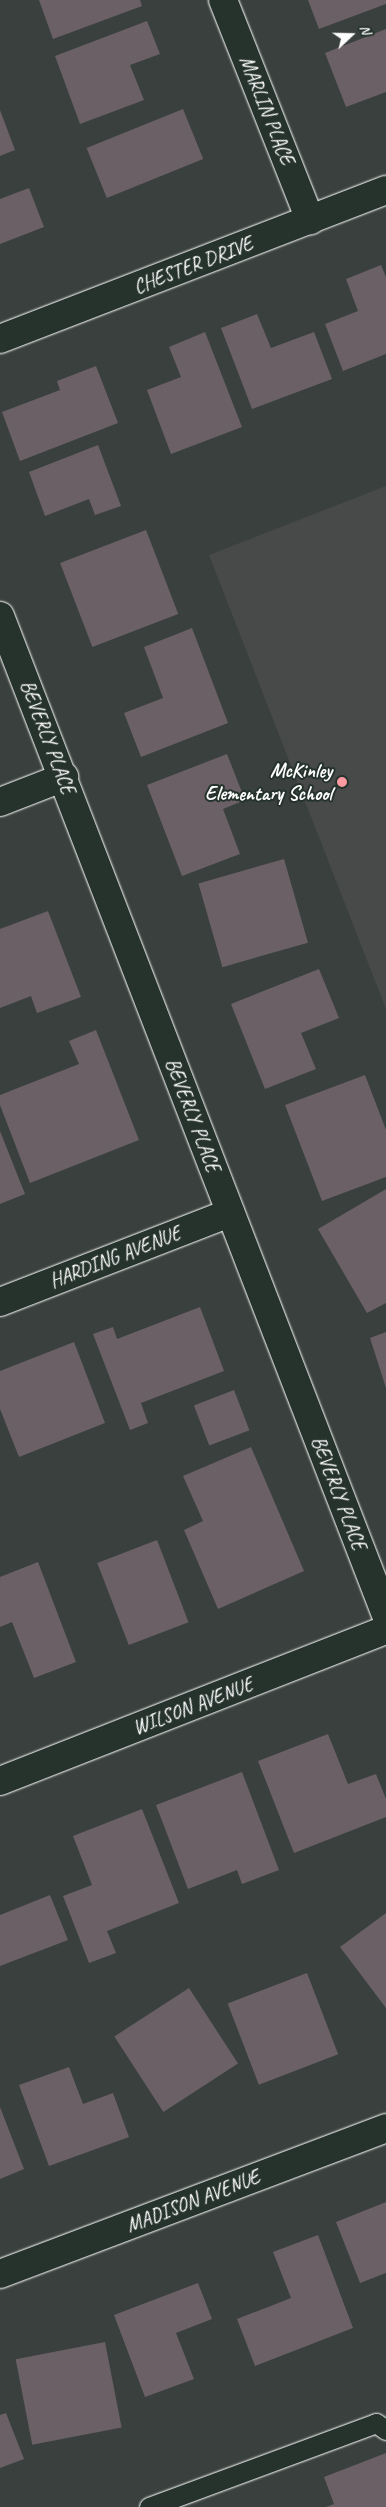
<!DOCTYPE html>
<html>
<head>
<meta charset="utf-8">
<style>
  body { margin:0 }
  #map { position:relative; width:386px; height:2507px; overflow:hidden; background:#3a403e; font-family:Caveat,sans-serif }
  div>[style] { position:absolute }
  .built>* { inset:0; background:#484a4a }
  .building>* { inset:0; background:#6a6066; transform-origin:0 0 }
  .roads { filter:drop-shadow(0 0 1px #fff) drop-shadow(0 0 1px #fff) }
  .service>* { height:19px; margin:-9.5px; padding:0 9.5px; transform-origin:9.5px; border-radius:9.5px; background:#26332d }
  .minor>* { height:28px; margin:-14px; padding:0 14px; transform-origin:14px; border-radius:14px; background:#26332d }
  .dots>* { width:14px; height:14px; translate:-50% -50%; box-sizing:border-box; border:2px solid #26332d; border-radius:50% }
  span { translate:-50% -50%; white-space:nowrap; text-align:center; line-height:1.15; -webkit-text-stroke:4px #26332d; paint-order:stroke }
  .street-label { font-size:20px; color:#fff }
  .poi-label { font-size:20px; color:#fff; font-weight:700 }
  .right { translate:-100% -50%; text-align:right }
  .north { position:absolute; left:326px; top:10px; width:50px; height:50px; -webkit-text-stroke:4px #26332d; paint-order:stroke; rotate:69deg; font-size:14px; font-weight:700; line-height:20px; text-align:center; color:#fff }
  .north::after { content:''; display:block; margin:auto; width:18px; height:22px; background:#fff; clip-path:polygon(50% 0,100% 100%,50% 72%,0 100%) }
</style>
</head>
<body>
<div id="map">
  <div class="built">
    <div style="clip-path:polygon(386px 486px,386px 1009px,209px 555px)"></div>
  </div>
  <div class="building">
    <div style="clip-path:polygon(39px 0,140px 0,142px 6px,53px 39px)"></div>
    <div style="clip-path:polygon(308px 0,386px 0,386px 4px,319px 29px)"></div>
    <div style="clip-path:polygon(147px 21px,160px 54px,130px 65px,144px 100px,80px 124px,55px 56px)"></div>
    <div style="clip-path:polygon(386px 29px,386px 92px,346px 107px,325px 53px)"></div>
    <div style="left:183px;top:109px;width:54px;height:104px;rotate:68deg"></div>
    <div style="clip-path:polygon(0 110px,15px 150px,0 156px)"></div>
    <div style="clip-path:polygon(29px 188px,44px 227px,0 244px,0 199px)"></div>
    <div style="clip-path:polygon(381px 265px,386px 277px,386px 354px,343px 371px,325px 324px,358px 311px,346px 279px)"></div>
    <div style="clip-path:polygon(257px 314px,271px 348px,314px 332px,332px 379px,252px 409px,221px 328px)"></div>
    <div style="clip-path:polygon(205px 332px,242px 427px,171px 454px,147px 390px,181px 377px,169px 347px)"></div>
    <div style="clip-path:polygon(96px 366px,118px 423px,20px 461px,2px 412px,60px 390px,57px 381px)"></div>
    <div style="clip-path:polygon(98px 445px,121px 506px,95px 515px,89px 499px,45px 516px,29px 472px)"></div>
    <div style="left:146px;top:530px;width:90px;height:92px;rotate:69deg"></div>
    <div style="clip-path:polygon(192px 628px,228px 723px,141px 757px,124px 713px,163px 698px,144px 647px)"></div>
    <div style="clip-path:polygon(227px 754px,245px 800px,223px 809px,240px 854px,182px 876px,147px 785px)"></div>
    <div style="left:284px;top:859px;width:87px;height:89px;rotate:74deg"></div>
    <div style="clip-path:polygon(48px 911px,81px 997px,37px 1013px,31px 996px,0 1008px,0 929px)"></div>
    <div style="clip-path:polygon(319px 969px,339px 1018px,301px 1033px,316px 1069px,265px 1089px,231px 1004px)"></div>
    <div style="clip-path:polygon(96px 1030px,139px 1140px,30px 1183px,0 1105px,0 1095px,79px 1064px,69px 1041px)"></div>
    <div style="clip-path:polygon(365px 1075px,386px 1130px,386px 1177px,322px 1201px,285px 1105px)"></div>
    <div style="clip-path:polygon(0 1131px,25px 1194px,0 1204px)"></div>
    <div style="clip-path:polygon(386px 1189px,386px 1303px,367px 1313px,318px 1229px)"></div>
    <div style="clip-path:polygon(200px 1307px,224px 1371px,141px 1403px,148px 1423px,130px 1430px,93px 1334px,113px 1327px,117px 1339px)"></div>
    <div style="clip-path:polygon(386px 1332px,386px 1388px,370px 1338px)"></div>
    <div style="clip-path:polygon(74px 1342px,105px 1423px,19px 1457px,0 1409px,0 1371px)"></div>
    <div style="left:234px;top:1390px;width:43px;height:43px;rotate:69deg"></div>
    <div style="clip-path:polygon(251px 1447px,304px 1571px,218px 1609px,184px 1530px,203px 1521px,183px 1476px)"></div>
    <div style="left:157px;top:1540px;width:88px;height:64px;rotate:69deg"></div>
    <div style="clip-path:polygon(38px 1562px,76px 1662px,34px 1678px,12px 1622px,0 1627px,0 1577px)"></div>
    <div style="clip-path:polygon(328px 1734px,348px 1784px,376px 1774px,386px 1799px,386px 1817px,294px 1853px,258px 1761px)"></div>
    <div style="clip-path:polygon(242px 1772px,279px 1870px,242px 1884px,237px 1870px,188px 1889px,156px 1805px)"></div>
    <div style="clip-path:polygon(142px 1809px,179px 1903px,107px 1931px,116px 1953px,89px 1963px,63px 1896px,92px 1885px,73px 1836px)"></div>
    <div style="clip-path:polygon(50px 1895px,68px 1940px,0 1966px,0 1915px)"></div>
    <div style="clip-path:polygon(386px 1913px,386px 2008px,340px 1947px)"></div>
    <div style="left:307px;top:1973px;width:87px;height:85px;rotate:69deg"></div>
    <div style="left:189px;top:1988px;width:90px;height:89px;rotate:57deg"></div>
    <div style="clip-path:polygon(69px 2067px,83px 2104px,113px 2093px,129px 2137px,49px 2166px,19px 2085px)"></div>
    <div style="clip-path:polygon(0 2107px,24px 2169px,0 2179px)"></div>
    <div style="clip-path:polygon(386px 2202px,386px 2273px,360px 2283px,336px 2222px)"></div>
    <div style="clip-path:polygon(318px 2235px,353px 2328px,255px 2366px,237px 2319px,291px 2298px,273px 2252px)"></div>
    <div style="clip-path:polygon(198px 2283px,212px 2319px,176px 2333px,194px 2379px,145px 2397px,114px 2315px)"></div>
    <div style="left:105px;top:2342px;width:87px;height:91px;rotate:79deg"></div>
    <div style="clip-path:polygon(6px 2413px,24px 2459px,0 2468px,0 2415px)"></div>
    <div style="clip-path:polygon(386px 2453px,386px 2507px,326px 2507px,334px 2504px,324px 2477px)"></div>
  </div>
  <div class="roads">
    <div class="service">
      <div style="left:149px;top:2507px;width:242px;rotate:-20.3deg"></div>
      <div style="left:376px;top:2423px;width:12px;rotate:35deg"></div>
    </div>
    <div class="minor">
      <div style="left:223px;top:0;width:237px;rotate:68.4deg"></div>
      <div style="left:0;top:339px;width:414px;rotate:-21.1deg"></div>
      <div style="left:0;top:616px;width:1071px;rotate:68.87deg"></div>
      <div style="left:0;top:802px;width:69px;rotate:-21.3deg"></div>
      <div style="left:0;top:1302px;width:247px;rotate:-21.2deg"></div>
      <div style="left:0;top:1781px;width:414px;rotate:-21.4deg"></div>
      <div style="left:0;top:2274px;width:413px;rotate:-20.7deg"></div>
    </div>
  </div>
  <div class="dots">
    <div style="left:342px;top:782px;background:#ff9aa2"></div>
  </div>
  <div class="street-label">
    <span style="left:267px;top:110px;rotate:68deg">MARLIN PLACE</span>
    <span style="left:193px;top:265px;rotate:-21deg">CHESTER DRIVE</span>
    <span style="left:48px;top:737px;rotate:69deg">BEVERLY PLACE</span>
    <span style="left:193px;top:1115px;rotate:69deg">BEVERLY PLACE</span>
    <span style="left:115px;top:1257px;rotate:-21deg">HARDING AVENUE</span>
    <span style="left:339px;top:1493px;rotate:69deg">BEVERLY PLACE</span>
    <span style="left:193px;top:1706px;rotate:-21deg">WILSON AVENUE</span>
    <span style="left:193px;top:2201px;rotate:-21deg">MADISON AVENUE</span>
  </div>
  <div class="poi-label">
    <span class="right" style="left:332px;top:782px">McKinley<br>Elementary School</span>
  </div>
  <div class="north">N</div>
</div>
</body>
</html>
